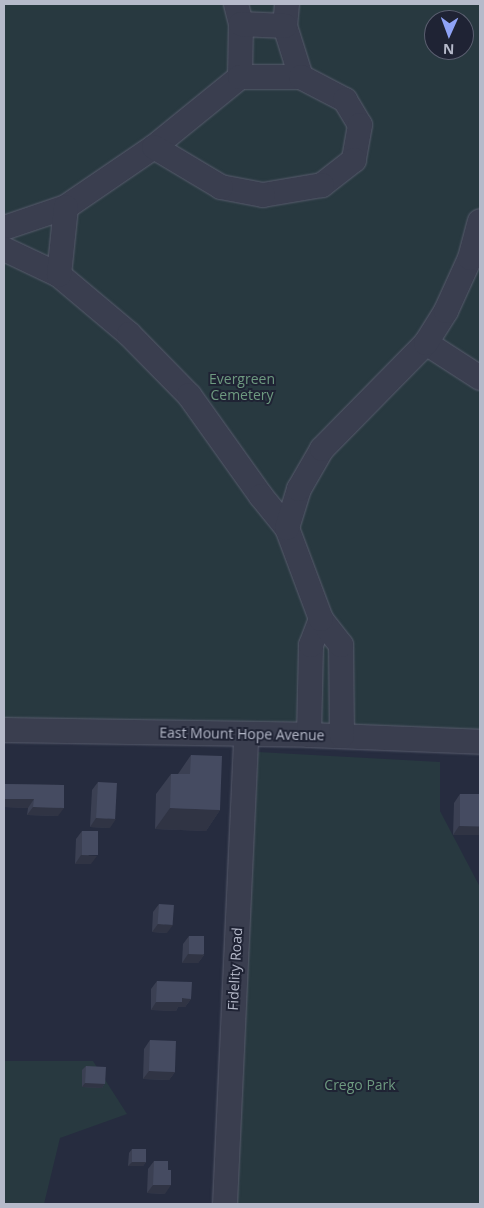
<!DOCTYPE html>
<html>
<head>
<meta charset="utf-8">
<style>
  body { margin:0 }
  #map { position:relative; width:484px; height:1208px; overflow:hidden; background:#262c3f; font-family:"Open Sans",sans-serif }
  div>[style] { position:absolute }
  .green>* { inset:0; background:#283940 }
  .roads { filter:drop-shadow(0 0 1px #585c6d) drop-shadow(0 0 1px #585c6d) }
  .minor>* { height:24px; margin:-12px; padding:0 12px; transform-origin:12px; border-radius:12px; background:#3a3e4f }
  .wall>* { inset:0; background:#3b4053 }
  .shaded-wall>* { inset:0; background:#303444 }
  .building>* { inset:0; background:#454b61; transform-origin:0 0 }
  span { translate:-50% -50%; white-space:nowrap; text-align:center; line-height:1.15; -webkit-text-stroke:4px #1f2334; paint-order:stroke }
  .park-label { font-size:14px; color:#6e9a80 }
  .street-label { font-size:14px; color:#b6baca }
  .frame { position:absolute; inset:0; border:5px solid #b6baca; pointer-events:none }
  .north { position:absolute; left:424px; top:10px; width:50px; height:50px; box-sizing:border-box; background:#1f2334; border:1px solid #5b5f70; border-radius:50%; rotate:182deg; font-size:14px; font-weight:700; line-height:20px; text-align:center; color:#b6baca }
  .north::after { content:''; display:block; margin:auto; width:18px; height:22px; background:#8fa3f6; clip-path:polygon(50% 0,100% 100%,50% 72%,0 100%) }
</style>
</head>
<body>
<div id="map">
  <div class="green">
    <div style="clip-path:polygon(evenodd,4px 4px,480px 4px,480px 731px,4px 723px,4px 4px,434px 20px,464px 20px,464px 50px,434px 50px,434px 20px)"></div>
    <div style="clip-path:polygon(258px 752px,440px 762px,440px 811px,480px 887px,480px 1204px,235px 1204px)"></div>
    <div style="clip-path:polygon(4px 1061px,93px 1061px,127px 1114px,60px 1138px,44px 1204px,4px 1204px)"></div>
  </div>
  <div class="roads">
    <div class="minor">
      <div style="left:236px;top:4px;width:21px;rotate:76deg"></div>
      <div style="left:241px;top:24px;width:53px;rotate:91.1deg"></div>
      <div style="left:287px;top:4px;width:22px;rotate:95deg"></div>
      <div style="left:285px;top:26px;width:53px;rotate:72.6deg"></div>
      <div style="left:241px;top:24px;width:44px;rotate:2.6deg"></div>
      <div style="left:4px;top:228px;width:65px;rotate:-18.7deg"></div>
      <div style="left:66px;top:207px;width:107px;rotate:-34.3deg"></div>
      <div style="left:154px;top:147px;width:111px;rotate:-39.1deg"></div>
      <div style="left:240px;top:77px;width:61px"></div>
      <div style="left:301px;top:77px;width:50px;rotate:27.6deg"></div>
      <div style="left:345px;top:100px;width:29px;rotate:59deg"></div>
      <div style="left:360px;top:125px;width:36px;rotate:100deg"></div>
      <div style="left:354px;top:160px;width:41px;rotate:142deg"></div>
      <div style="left:322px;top:185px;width:60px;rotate:170.4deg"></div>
      <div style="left:263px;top:195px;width:43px;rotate:-169.2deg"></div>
      <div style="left:221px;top:187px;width:78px;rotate:-149.2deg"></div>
      <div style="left:4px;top:249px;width:61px;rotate:25.3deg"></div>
      <div style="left:59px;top:275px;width:92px;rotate:40.1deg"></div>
      <div style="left:129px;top:334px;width:86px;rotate:45.5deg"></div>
      <div style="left:189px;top:395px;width:124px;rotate:54.5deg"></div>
      <div style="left:261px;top:496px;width:41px;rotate:50.9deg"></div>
      <div style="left:59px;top:275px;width:68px;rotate:-84.1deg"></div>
      <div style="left:426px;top:343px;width:64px;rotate:32.9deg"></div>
      <div style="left:4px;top:730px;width:305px;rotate:0.9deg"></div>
      <div style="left:309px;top:735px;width:171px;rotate:2.3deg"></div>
      <div style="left:309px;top:735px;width:90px;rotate:-88.7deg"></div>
      <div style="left:311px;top:645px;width:28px;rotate:-69deg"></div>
      <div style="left:342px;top:736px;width:91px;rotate:-90.6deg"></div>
      <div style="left:341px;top:645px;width:33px;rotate:-128deg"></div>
      <div style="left:321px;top:619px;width:97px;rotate:-110.5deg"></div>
      <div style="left:287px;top:528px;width:41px;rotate:-72.9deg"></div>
      <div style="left:299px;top:489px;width:46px;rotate:-60.1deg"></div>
      <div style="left:322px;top:449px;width:148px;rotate:-45.5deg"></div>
      <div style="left:426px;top:343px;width:38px;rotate:-58deg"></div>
      <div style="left:446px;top:311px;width:58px;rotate:-65.6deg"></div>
      <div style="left:470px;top:258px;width:38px;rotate:-75deg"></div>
      <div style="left:225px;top:1204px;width:470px;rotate:-87.4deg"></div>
    </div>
  </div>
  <div class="wall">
    <div style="clip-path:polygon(191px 755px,220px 810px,206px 831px,155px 829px,156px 794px,171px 774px,178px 774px)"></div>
    <div style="clip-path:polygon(98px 782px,110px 828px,90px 827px,92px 790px)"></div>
    <div style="clip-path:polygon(4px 784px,64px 785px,58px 816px,27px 815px,28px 808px,4px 807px)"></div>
    <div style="clip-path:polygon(460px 794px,480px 810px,480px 835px,453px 835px,454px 803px)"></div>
    <div style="clip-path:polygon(82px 831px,91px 864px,75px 864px,76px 839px)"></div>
    <div style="clip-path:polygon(159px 904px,167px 933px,152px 932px,153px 912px)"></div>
    <div style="clip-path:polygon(189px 936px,204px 955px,198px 963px,182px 963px,183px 944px)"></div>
    <div style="clip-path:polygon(157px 981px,191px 999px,185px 1007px,178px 1007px,176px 1011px,151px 1010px,151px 989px)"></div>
    <div style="clip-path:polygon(150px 1040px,175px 1072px,169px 1080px,143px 1079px,144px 1049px)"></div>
    <div style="clip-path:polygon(86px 1066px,105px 1083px,102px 1088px,82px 1087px,82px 1070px)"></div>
    <div style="clip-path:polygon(132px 1149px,146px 1162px,143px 1166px,128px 1166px,129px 1153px)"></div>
    <div style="clip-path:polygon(154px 1161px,165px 1194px,147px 1193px,148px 1169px)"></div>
  </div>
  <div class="shaded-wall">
    <div style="clip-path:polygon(4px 799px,34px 799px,28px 808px,4px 807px)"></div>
    <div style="clip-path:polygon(33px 807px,64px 808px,58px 816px,27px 815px)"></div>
    <div style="clip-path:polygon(170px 808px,220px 810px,206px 831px,155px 829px)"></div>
    <div style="clip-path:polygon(96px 818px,116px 819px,110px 828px,90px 827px)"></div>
    <div style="clip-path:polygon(459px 826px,480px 827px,480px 835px,453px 835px)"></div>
    <div style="clip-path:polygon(81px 855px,97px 856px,91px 864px,75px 864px)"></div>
    <div style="clip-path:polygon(158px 924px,173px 925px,167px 933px,152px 932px)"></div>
    <div style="clip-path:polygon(188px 954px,204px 955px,198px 963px,182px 963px)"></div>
    <div style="clip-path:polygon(182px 998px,191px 999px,185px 1007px,178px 1007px,176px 1011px,151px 1010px,156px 1002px)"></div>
    <div style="clip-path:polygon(149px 1071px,175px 1072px,169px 1080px,143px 1079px)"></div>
    <div style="clip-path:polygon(85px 1083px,105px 1083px,102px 1088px,82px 1087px)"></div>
    <div style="clip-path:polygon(132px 1162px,146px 1162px,143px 1166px,128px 1166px)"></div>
    <div style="clip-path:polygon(153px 1185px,171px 1185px,165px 1194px,147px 1193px)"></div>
  </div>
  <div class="building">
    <div style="clip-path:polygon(191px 755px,222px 756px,220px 810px,170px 808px,171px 774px,190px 774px)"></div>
    <div style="left:98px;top:782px;width:19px;height:36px;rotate:3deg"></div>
    <div style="clip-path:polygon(4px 784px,64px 785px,64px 808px,33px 807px,34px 799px,4px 799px)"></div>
    <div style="left:460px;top:794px;width:20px;height:32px"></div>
    <div style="left:82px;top:831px;width:16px;height:24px"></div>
    <div style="left:159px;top:904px;width:15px;height:20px;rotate:4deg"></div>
    <div style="left:189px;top:936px;width:15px;height:18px"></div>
    <div style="clip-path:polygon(157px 981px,192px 982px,191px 999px,182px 998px,182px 1002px,156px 1002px)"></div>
    <div style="left:150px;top:1040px;width:26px;height:31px;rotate:2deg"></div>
    <div style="left:86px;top:1066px;width:20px;height:17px;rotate:3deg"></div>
    <div style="left:132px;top:1149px;width:14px;height:13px"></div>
    <div style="clip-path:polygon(154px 1161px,168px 1161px,168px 1170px,171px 1170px,171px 1185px,153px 1185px)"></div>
  </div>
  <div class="park-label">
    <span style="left:242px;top:387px">Evergreen<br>Cemetery</span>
    <span style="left:360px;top:1085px">Crego Park</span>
  </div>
  <div class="street-label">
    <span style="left:242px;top:734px;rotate:1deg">East Mount Hope Avenue</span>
    <span style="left:235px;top:969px;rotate:-87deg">Fidelity Road</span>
  </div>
  <div class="frame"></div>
  <div class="north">N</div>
</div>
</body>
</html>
